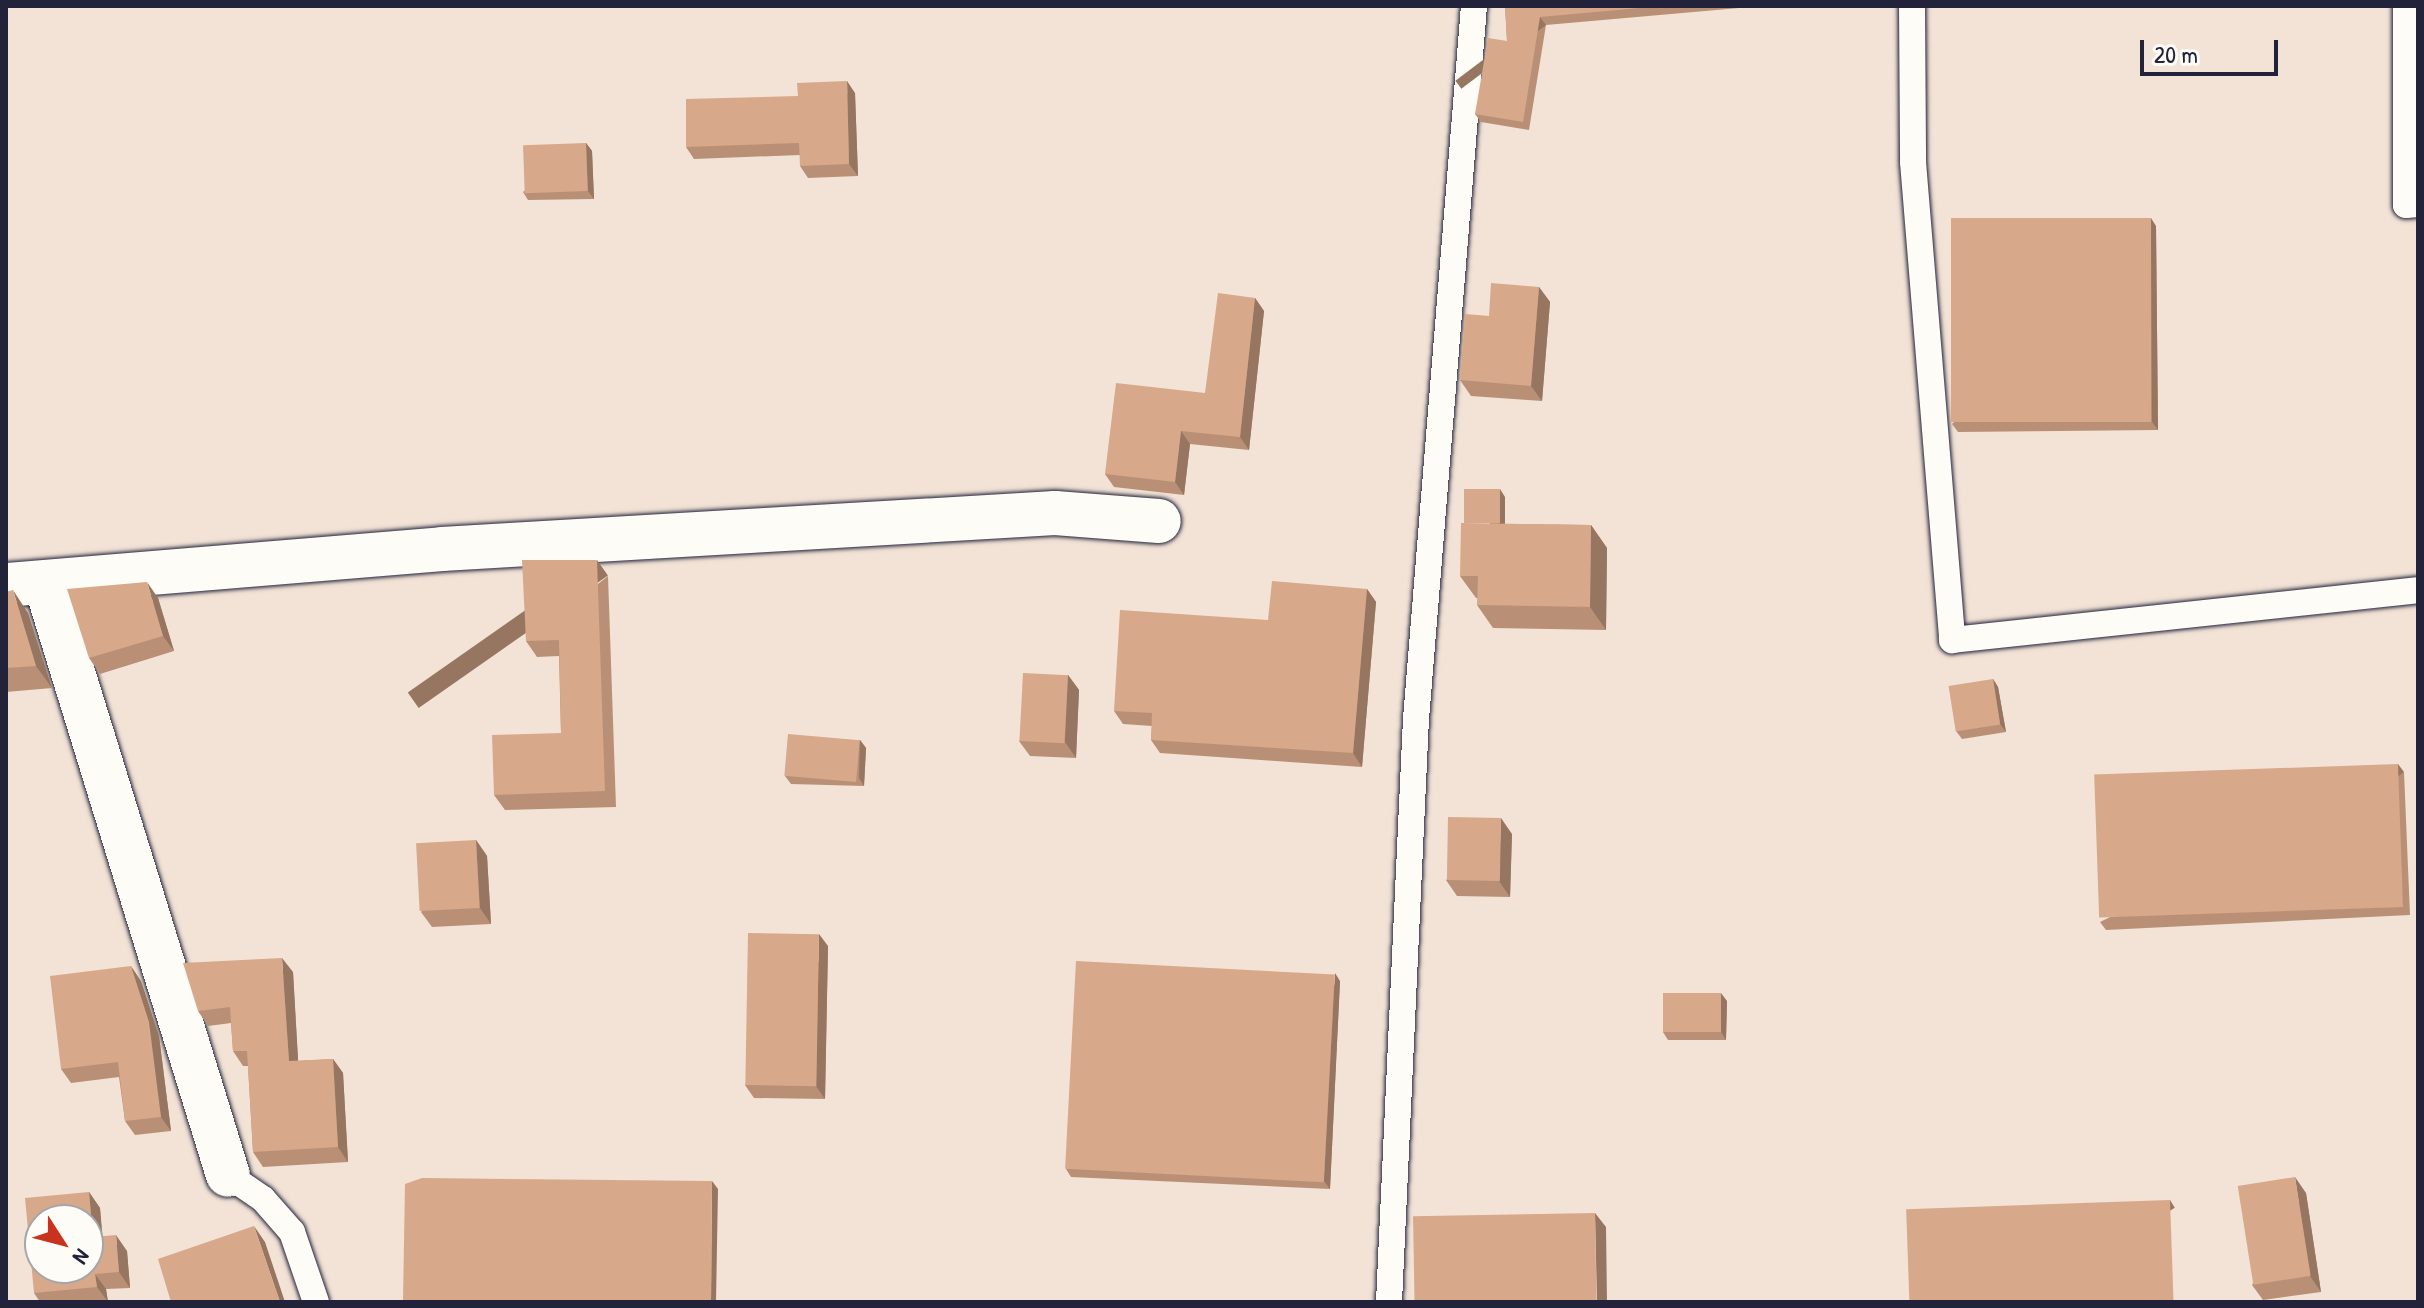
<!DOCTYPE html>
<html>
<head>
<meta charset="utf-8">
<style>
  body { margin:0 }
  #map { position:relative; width:2424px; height:1308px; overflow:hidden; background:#f2e3d6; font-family:"Patrick Hand",sans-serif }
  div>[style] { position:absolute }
  .roads { filter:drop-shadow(0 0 2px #22223b) drop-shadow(0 0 2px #22223b) }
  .lane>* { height:26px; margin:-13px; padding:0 13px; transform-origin:13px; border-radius:13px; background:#fdfcf7 }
  .street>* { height:44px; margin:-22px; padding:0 22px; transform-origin:22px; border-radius:22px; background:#fdfcf7 }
  .wall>* { inset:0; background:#b99076 }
  .shaded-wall>* { inset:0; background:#967660; transform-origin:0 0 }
  .building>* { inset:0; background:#d7a889; transform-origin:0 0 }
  span { translate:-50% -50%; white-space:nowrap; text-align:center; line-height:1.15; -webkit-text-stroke:7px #fdfcf7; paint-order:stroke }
  .frame { position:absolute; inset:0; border:8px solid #22223b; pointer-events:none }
  .north { position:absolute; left:24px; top:1204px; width:80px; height:80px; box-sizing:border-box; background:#fdfcf7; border:2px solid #a5a5ac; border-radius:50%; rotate:126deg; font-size:22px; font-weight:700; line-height:32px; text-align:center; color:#22223b }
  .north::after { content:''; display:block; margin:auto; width:28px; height:36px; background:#c8321e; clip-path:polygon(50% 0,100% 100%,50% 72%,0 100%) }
  .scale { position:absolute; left:2140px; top:40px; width:138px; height:36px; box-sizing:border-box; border:4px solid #22223b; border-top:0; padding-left:10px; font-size:24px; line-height:28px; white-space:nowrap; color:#22223b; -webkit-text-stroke:6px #fdfcf7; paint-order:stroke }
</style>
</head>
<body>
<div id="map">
  <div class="roads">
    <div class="lane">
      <div style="left:1912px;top:6px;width:156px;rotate:89.6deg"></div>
      <div style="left:1913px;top:162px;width:480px;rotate:85.3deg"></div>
      <div style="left:1952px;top:640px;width:469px;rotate:-6.1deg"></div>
      <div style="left:2406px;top:6px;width:199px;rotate:90deg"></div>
      <div style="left:2406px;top:205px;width:12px;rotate:-5deg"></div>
      <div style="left:228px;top:1175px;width:42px;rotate:34.4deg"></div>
      <div style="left:263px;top:1199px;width:44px;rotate:48.7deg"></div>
      <div style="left:292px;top:1232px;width:74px;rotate:71.1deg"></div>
      <div style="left:1389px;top:1302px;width:584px;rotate:-87.35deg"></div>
      <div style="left:1416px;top:719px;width:715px;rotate:-85.35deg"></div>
    </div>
    <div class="street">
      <div style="left:6px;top:585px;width:437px;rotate:-4.7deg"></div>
      <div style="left:442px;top:549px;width:614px;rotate:-3.36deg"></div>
      <div style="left:1055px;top:513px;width:104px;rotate:4.4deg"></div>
      <div style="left:46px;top:585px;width:617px;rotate:72.86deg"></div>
    </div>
  </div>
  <div class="wall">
    <div style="clip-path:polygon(1505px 6px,1762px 6px,1546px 25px,1529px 130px,1481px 122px,1475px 114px,1507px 41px)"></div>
    <div style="clip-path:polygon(855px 93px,858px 176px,808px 178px,800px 166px,800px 155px,694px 159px,686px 147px,798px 96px)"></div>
    <div style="clip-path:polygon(586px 143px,592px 151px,594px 199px,528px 200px,523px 192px)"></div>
    <div style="clip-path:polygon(2156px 226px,2158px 430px,1958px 432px,1952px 424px)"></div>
    <div style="clip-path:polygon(1539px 287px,1550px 302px,1542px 401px,1471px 396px,1460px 380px,1489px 316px)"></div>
    <div style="clip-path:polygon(1255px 298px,1264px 311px,1249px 450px,1190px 444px,1184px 495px,1114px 487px,1105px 474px,1205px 393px)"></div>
    <div style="clip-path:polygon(1505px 497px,1505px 524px,1591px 525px,1607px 548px,1606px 630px,1493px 628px,1477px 605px,1478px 598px,1476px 598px,1460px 576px)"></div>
    <div style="clip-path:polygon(608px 576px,616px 807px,505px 810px,494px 795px,561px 733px,559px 656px,537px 657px,526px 641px)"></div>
    <div style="clip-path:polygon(1367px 589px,1376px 602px,1362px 767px,1160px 753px,1151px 740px,1152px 726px,1123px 724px,1114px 711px,1268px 620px)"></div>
    <div style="clip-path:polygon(6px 592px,28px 613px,52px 688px,6px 692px)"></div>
    <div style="clip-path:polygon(158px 598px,174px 651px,100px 674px,89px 658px)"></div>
    <div style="clip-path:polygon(1068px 675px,1079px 690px,1076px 758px,1030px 756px,1019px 741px)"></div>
    <div style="clip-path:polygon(1993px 679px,1998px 687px,2006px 732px,1962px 739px,1956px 731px)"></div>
    <div style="clip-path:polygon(860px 740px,866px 748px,864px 786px,791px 784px,785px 776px)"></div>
    <div style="clip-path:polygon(2404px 772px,2410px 915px,2106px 930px,2100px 922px)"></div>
    <div style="clip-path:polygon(1512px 834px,1510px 897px,1457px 896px,1446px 880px)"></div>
    <div style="clip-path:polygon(476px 840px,487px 856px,491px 924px,432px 927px,421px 912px)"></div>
    <div style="clip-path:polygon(828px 946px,825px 1099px,754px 1098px,745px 1085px)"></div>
    <div style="clip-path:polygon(293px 972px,298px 1061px,333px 1059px,343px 1073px,348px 1162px,263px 1167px,253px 1152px,248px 1066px,243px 1066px,233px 1051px,231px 1023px,208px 1026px,198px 1011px)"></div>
    <div style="clip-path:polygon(141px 981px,159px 1036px,171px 1131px,135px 1135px,125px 1121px,119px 1077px,71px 1083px,61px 1069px)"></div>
    <div style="clip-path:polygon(1340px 981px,1330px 1189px,1071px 1177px,1066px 1169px)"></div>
    <div style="clip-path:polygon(1727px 1001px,1726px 1040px,1668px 1040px,1663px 1032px)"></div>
    <div style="clip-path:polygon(89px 1192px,100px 1208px,102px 1236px,127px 1251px,130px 1288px,106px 1289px,108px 1302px,40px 1302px,34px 1293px)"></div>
    <div style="clip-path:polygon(2306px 1193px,2321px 1292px,2263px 1300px,2252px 1285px)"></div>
  </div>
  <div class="shaded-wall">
    <div style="left:1540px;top:17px;width:10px;height:106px;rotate:53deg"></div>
    <div style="clip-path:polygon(847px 81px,855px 93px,858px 176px,849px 164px)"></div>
    <div style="clip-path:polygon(586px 143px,592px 151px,594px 199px,588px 191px)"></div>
    <div style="clip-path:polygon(2151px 218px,2156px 226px,2158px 430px,2152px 422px)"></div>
    <div style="clip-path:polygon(1539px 287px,1550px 302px,1542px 401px,1531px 386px)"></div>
    <div style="clip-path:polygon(1255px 298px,1264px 311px,1249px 450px,1240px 437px)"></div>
    <div style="clip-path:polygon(1181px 431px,1190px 444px,1184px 495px,1175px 482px)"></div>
    <div style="clip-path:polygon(1500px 489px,1505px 497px,1505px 533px,1499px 525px)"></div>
    <div style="clip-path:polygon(1591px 525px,1607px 548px,1606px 630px,1590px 607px)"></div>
    <div style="left:597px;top:560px;width:19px;height:231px;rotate:55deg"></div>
    <div style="clip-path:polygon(147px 582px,158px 598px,174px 651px,163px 636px)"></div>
    <div style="clip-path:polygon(1367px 589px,1376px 602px,1362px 767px,1353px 753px)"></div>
    <div style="clip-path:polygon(13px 590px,28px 613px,52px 688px,36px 666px)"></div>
    <div style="clip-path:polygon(1068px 675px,1079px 690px,1076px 758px,1065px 742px)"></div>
    <div style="clip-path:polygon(1993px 679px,1998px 687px,2006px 732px,2000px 724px)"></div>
    <div style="clip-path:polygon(860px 740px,866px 748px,864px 786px,859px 778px)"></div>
    <div style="left:2398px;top:764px;width:10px;height:143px;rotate:53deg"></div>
    <div style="clip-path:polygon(1501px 818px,1512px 834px,1510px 897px,1499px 881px)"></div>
    <div style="clip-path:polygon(476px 840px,487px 856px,491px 924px,480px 908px)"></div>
    <div style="clip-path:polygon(819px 934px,828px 946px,825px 1099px,816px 1086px)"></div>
    <div style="clip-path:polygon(282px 958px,293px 972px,299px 1076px,289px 1061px)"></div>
    <div style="clip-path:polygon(131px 966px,141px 981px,159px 1036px,171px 1131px,161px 1117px)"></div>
    <div style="clip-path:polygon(1335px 973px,1340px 981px,1330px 1189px,1324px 1181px)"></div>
    <div style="clip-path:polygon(1721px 993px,1727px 1001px,1726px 1040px,1721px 1032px)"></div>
    <div style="clip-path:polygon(333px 1059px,343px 1073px,348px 1162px,338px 1147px)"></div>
    <div style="clip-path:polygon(2295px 1177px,2306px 1193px,2321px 1292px,2310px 1276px)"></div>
    <div style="clip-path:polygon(712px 1181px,718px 1189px,716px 1302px,711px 1302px)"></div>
    <div style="clip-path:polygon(89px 1192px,100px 1208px,104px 1253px,93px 1237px)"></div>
    <div style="left:2170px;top:1200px;width:9px;height:102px;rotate:58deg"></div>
    <div style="clip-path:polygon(1595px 1213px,1606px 1227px,1607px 1302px,1597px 1302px)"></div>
    <div style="clip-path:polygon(254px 1226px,265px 1242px,285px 1302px,280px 1302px)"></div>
    <div style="clip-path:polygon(116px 1235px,127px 1251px,130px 1288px,119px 1272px)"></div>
    <div style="clip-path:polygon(95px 1274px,106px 1289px,108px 1302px,97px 1287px)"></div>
  </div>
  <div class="building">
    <div style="clip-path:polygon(1505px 6px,1662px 6px,1540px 17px,1523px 122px,1475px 114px,1488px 38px,1507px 41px)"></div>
    <div style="clip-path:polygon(847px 81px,849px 164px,800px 166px,799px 143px,686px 147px,686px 99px,798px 96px,797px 83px)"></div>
    <div style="left:586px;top:143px;width:48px;height:63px;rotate:88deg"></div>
    <div style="left:2151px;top:218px;width:204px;height:200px;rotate:90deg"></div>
    <div style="clip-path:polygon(1491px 283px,1539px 287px,1531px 386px,1460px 380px,1465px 314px,1489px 316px)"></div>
    <div style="clip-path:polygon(1218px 293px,1255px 298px,1240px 437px,1181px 431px,1175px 482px,1105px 474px,1116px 383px,1205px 393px)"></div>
    <div style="left:1464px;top:489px;width:36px;height:34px"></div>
    <div style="clip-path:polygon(1461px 523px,1591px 525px,1590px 607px,1477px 605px,1478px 576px,1460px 576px)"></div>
    <div style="clip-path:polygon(522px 560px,597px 560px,605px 791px,494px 795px,492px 735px,561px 733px,559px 640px,526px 641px)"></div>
    <div style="clip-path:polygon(1272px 581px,1367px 589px,1353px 753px,1151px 740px,1152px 713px,1114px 711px,1120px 610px,1268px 620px)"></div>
    <div style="clip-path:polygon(147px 582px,163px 636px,89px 658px,67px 589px)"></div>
    <div style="clip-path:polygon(13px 590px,36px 666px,6px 668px,6px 592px)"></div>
    <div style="left:1023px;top:673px;width:45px;height:68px;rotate:3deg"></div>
    <div style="left:1993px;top:679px;width:46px;height:45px;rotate:81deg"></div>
    <div style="left:788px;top:734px;width:72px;height:42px;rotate:5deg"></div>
    <div style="left:2398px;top:764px;width:143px;height:304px;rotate:88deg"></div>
    <div style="left:1448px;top:817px;width:53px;height:63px;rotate:1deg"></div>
    <div style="left:476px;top:840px;width:68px;height:60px;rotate:87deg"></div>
    <div style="left:748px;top:933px;width:71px;height:152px;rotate:1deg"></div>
    <div style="clip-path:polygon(282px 958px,289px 1061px,333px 1059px,338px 1147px,253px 1152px,247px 1051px,233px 1051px,230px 1007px,198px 1011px,183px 963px)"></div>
    <div style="left:1076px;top:961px;width:259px;height:208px;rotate:3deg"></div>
    <div style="clip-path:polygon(131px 966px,149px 1022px,161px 1117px,125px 1121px,118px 1062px,61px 1069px,50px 976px)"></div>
    <div style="left:1663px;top:993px;width:58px;height:39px"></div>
    <div style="left:2295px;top:1177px;width:100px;height:58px;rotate:81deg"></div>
    <div style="clip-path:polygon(422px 1178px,712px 1181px,711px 1302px,403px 1302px,405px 1184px)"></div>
    <div style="clip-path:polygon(evenodd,89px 1192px,93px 1237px,116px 1235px,119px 1272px,95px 1274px,97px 1287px,34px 1293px,25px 1198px,89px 1192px,40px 1220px,88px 1220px,88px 1268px,40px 1268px,40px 1220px)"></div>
    <div style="left:2170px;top:1200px;width:102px;height:264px;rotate:88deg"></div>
    <div style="left:1595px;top:1213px;width:89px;height:182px;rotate:89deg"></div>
    <div style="clip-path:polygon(254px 1226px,280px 1302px,171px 1302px,158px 1259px)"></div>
  </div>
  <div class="frame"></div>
  <div class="north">N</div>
  <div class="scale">20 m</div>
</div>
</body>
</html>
